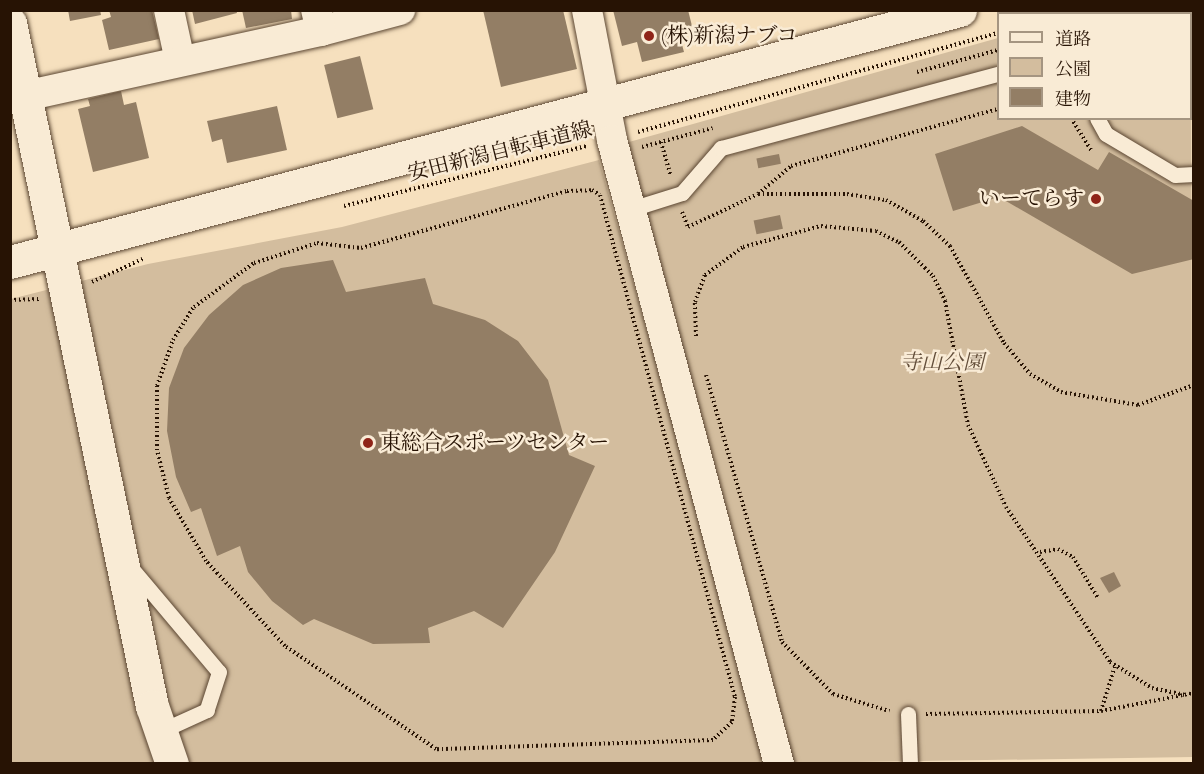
<!DOCTYPE html>
<html>
<head>
<meta charset="utf-8">
<style>
  body { margin:0 }
  #map { position:relative; width:1204px; height:774px; overflow:hidden; background:#f6e0be; font-family:"IM FELL Double Pica","Noto Serif JP",serif }
  div>[style] { position:absolute }
  .green>* { inset:0; background:#d3bd9e }
  .building>* { inset:0; background:#937e65; transform-origin:0 0 }
  .path>* { height:4px; margin-top:-2px; transform-origin:0; background:repeating-linear-gradient(90deg,#271304 0 1.5px,transparent 0 4.5px) }
  .roads { filter:drop-shadow(0 0 2px #5b4632) drop-shadow(0 0 2px #5b4632) }
  .service>* { height:15px; margin:-7.5px; padding:0 7.5px; transform-origin:7.5px; border-radius:7.5px; background:#f9ebd5 }
  .minor>* { height:30px; margin:-15px; padding:0 15px; transform-origin:15px; border-radius:15px; background:#f9ebd5 }
  .tertiary>* { height:33px; margin:-16.5px; padding:0 16.5px; transform-origin:16.5px; border-radius:16.5px; background:#f9ebd5 }
  .dots>* { width:16px; height:16px; translate:-50% -50%; box-sizing:border-box; border:3px solid #f9ebd5; border-radius:50% }
  span { translate:-50% -50%; white-space:nowrap; text-align:center; line-height:1.15; -webkit-text-stroke:5px #f9ebd5; paint-order:stroke }
  .poi-label { font-size:21px; color:#271304 }
  .left { translate:0 -50%; text-align:left }
  .right { translate:-100% -50%; text-align:right }
  .street-label { font-size:21px; color:#271304 }
  .park-label { font-size:21px; color:#634e3a; font-style:italic }
  .frame { position:absolute; inset:0; border:12px solid #271304; pointer-events:none }
  .legend { position:absolute; left:997px; top:12px; width:195px; height:108px; box-sizing:border-box; background:#f9ebd5; border:2px solid #a59581; margin:0; padding:8px 10px; list-style:none; font-size:18px; color:#271304 }
  .legend li { display:flex; align-items:center; gap:12px; height:30px }
  .legend b { width:30px; border:2px solid #a59581 }
</style>
</head>
<body>
<div id="map">
  <div class="green">
    <div style="clip-path:polygon(1100px 11px,1183px 10px,1183px 13px,1089px 13px)"></div>
    <div style="clip-path:polygon(998px 38px,998px 118px,1190px 118px,1191px 41px,1193px 757px,791px 763px,622px 144px)"></div>
    <div style="clip-path:polygon(599px 160px,765px 754px,759px 763px,11px 764px,11px 299px,148px 264px,342px 227px)"></div>
  </div>
  <div class="building">
    <div style="clip-path:polygon(68px 10px,100px 10px,101px 15px,70px 21px)"></div>
    <div style="clip-path:polygon(109px 10px,152px 10px,159px 39px,109px 50px,102px 20px,111px 17px)"></div>
    <div style="clip-path:polygon(192px 10px,236px 10px,237px 13px,195px 24px)"></div>
    <div style="clip-path:polygon(242px 10px,291px 10px,292px 19px,246px 28px)"></div>
    <div style="clip-path:polygon(483px 10px,563px 10px,577px 69px,501px 87px)"></div>
    <div style="clip-path:polygon(613px 10px,688px 10px,692px 26px,678px 30px,684px 52px,642px 62px,637px 42px,622px 46px)"></div>
    <div style="left:360px;top:56px;width:55px;height:37px;rotate:76deg"></div>
    <div style="clip-path:polygon(121px 91px,124px 105px,136px 102px,149px 158px,93px 172px,78px 109px,90px 106px,88px 99px)"></div>
    <div style="clip-path:polygon(277px 106px,287px 150px,227px 163px,222px 139px,212px 142px,207px 121px)"></div>
    <div style="clip-path:polygon(1022px 126px,1098px 170px,1109px 152px,1194px 201px,1194px 259px,1132px 274px,999px 197px,953px 211px,935px 154px)"></div>
    <div style="left:779px;top:154px;width:10px;height:23px;rotate:79deg"></div>
    <div style="left:780px;top:215px;width:14px;height:27px;rotate:78deg"></div>
    <div style="clip-path:polygon(333px 260px,346px 292px,425px 278px,433px 304px,485px 320px,518px 341px,548px 380px,569px 455px,595px 466px,555px 552px,503px 628px,474px 611px,428px 628px,430px 643px,373px 644px,314px 619px,303px 625px,272px 601px,248px 572px,240px 546px,217px 556px,201px 508px,191px 512px,176px 477px,167px 431px,169px 388px,184px 348px,209px 315px,243px 285px,281px 268px)"></div>
    <div style="clip-path:polygon(1114px 572px,1121px 586px,1109px 593px,1100px 578px)"></div>
  </div>
  <div class="path">
    <div style="left:1073px;top:14px;width:13px;rotate:-18deg"></div>
    <div style="left:1133px;top:14px;width:12px;rotate:-20deg"></div>
    <div style="left:917px;top:72px;width:84px;rotate:-15.2deg"></div>
    <div style="left:1071px;top:118px;width:38px;rotate:58deg"></div>
    <div style="left:638px;top:132px;width:373px;rotate:-15.4deg"></div>
    <div style="left:661px;top:142px;width:35px;rotate:74deg"></div>
    <div style="left:642px;top:147px;width:73px;rotate:-15deg"></div>
    <div style="left:592px;top:190px;width:9px;rotate:32deg"></div>
    <div style="left:600px;top:195px;width:520px;rotate:74.95deg"></div>
    <div style="left:735px;top:697px;width:25px;rotate:97deg"></div>
    <div style="left:732px;top:722px;width:26px;rotate:137deg"></div>
    <div style="left:713px;top:740px;width:277px;rotate:178.1deg"></div>
    <div style="left:436px;top:749px;width:183px;rotate:-145.7deg"></div>
    <div style="left:285px;top:646px;width:116px;rotate:-132.9deg"></div>
    <div style="left:206px;top:561px;width:73px;rotate:-120.4deg"></div>
    <div style="left:169px;top:498px;width:49px;rotate:-104deg"></div>
    <div style="left:157px;top:450px;width:64px;rotate:-90deg"></div>
    <div style="left:157px;top:386px;width:49px;rotate:-70.8deg"></div>
    <div style="left:173px;top:340px;width:39px;rotate:-58deg"></div>
    <div style="left:194px;top:307px;width:74px;rotate:-36.3deg"></div>
    <div style="left:254px;top:263px;width:66px;rotate:-17.6deg"></div>
    <div style="left:317px;top:243px;width:44px;rotate:6.5deg"></div>
    <div style="left:361px;top:248px;width:214px;rotate:-15.5deg"></div>
    <div style="left:567px;top:191px;width:25px;rotate:-2deg"></div>
    <div style="left:758px;top:194px;width:43px;rotate:-40.3deg"></div>
    <div style="left:791px;top:166px;width:215px;rotate:-15.4deg"></div>
    <div style="left:344px;top:206px;width:250px;rotate:-13.9deg"></div>
    <div style="left:682px;top:212px;width:16px;rotate:68deg"></div>
    <div style="left:688px;top:227px;width:77px;rotate:-25.2deg"></div>
    <div style="left:758px;top:194px;width:89px"></div>
    <div style="left:847px;top:194px;width:39px;rotate:9deg"></div>
    <div style="left:886px;top:200px;width:43px;rotate:29.6deg"></div>
    <div style="left:923px;top:221px;width:37px;rotate:43deg"></div>
    <div style="left:950px;top:246px;width:111px;rotate:60.9deg"></div>
    <div style="left:1004px;top:343px;width:40px;rotate:50deg"></div>
    <div style="left:1030px;top:374px;width:36px;rotate:30deg"></div>
    <div style="left:1061px;top:392px;width:78px;rotate:9.6deg"></div>
    <div style="left:1138px;top:405px;width:59px;rotate:-19.7deg"></div>
    <div style="left:92px;top:282px;width:58px;rotate:-24.4deg"></div>
    <div style="left:10px;top:300px;width:29px;rotate:-2deg"></div>
    <div style="left:696px;top:336px;width:34px;rotate:-92deg"></div>
    <div style="left:695px;top:302px;width:29px;rotate:-70deg"></div>
    <div style="left:705px;top:275px;width:47px;rotate:-36.4deg"></div>
    <div style="left:743px;top:247px;width:81px;rotate:-15.1deg"></div>
    <div style="left:821px;top:226px;width:55px;rotate:5.2deg"></div>
    <div style="left:876px;top:231px;width:25px;rotate:26deg"></div>
    <div style="left:899px;top:242px;width:48px;rotate:45deg"></div>
    <div style="left:933px;top:276px;width:28px;rotate:64deg"></div>
    <div style="left:945px;top:301px;width:126px;rotate:79.5deg"></div>
    <div style="left:968px;top:425px;width:90px;rotate:65.1deg"></div>
    <div style="left:1006px;top:507px;width:187px;rotate:56.1deg"></div>
    <div style="left:1110px;top:662px;width:49px;rotate:31.8deg"></div>
    <div style="left:1152px;top:688px;width:34px;rotate:12deg"></div>
    <div style="left:706px;top:375px;width:278px;rotate:74.1deg"></div>
    <div style="left:782px;top:642px;width:73px;rotate:45.6deg"></div>
    <div style="left:833px;top:694px;width:59px;rotate:16.9deg"></div>
    <div style="left:1040px;top:552px;width:18px;rotate:-9deg"></div>
    <div style="left:1058px;top:549px;width:17px;rotate:28deg"></div>
    <div style="left:1073px;top:557px;width:48px;rotate:58.6deg"></div>
    <div style="left:1101px;top:711px;width:47px;rotate:-72.7deg"></div>
    <div style="left:926px;top:714px;width:175px;rotate:-1deg"></div>
    <div style="left:1101px;top:711px;width:95px;rotate:-11deg"></div>
  </div>
  <div class="roads">
    <div class="service">
      <div style="left:1190px;top:22px;width:4px"></div>
      <div style="left:1097px;top:118px;width:18px;rotate:61deg"></div>
      <div style="left:1106px;top:134px;width:80px;rotate:30.7deg"></div>
      <div style="left:1175px;top:175px;width:19px;rotate:-3deg"></div>
      <div style="left:631px;top:209px;width:53px;rotate:-17.4deg"></div>
      <div style="left:682px;top:193px;width:60px;rotate:-49.1deg"></div>
      <div style="left:721px;top:148px;width:287px;rotate:-15deg"></div>
      <div style="left:133px;top:570px;width:133px;rotate:49.9deg"></div>
      <div style="left:219px;top:672px;width:40px;rotate:108deg"></div>
      <div style="left:207px;top:710px;width:48px;rotate:155.6deg"></div>
      <div style="left:908px;top:714px;width:50px;rotate:87.7deg"></div>
    </div>
    <div class="minor">
      <div style="left:169px;top:10px;width:52px;rotate:77.8deg"></div>
      <div style="left:587px;top:10px;width:132px;rotate:79.1deg"></div>
      <div style="left:612px;top:140px;width:646px;rotate:75.02deg"></div>
      <div style="left:321px;top:31px;width:82px;rotate:-14.9deg"></div>
      <div style="left:25px;top:96px;width:303px;rotate:-12.4deg"></div>
      <div style="left:321px;top:31px;width:22px;rotate:-103deg"></div>
    </div>
    <div class="tertiary">
      <div style="left:10px;top:23px;width:698px;rotate:78.26deg"></div>
      <div style="left:152px;top:706px;width:61px;rotate:71deg"></div>
      <div style="left:10px;top:262px;width:983px;rotate:-14.86deg"></div>
    </div>
  </div>
  <div class="dots">
    <div style="left:649px;top:36px;background:#8f2418"></div>
    <div style="left:1096px;top:199px;background:#8f2418"></div>
    <div style="left:368px;top:443px;background:#8f2418"></div>
  </div>
  <div class="poi-label">
    <span class="left" style="left:661px;top:36px">(株)新潟ナブコ</span>
    <span class="right" style="left:1084px;top:199px">いーてらす</span>
    <span class="left" style="left:380px;top:443px">東総合スポーツセンター</span>
  </div>
  <div class="street-label">
    <span style="left:500px;top:152px;rotate:-14deg">安田新潟自転車道線</span>
  </div>
  <div class="park-label">
    <span style="left:942px;top:363px">寺山公園</span>
  </div>
  <div class="frame"></div>
  <ul class="legend">
  <li><b style="height:8px;background:#f9ebd5"></b>道路</li>
  <li><b style="height:16px;background:#d3bd9e"></b>公園</li>
  <li><b style="height:16px;background:#937e65"></b>建物</li>
  </ul>
</div>
</body>
</html>
